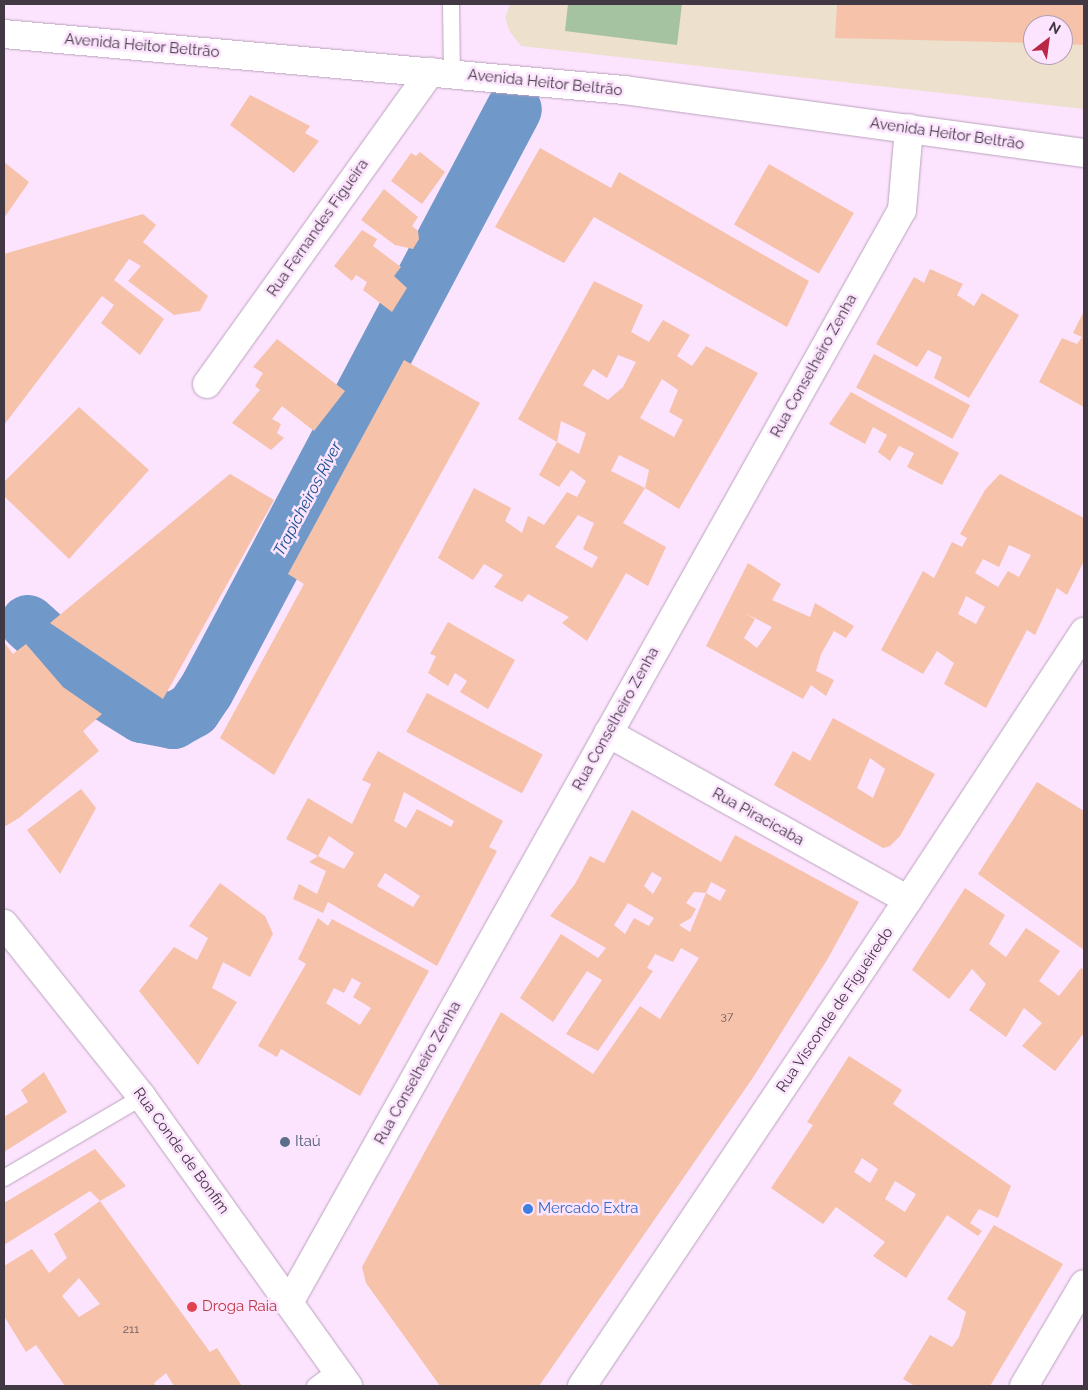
<!DOCTYPE html>
<html>
<head>
<meta charset="utf-8">
<style>
  body { margin:0 }
  #map { position:relative; width:1088px; height:1390px; overflow:hidden; background:#fce3fe; font-family:Raleway,sans-serif }
  div>[style] { position:absolute }
  .education>* { inset:0; background:#ede0cd }
  .green>* { inset:0; background:#a5c2a1 }
  .river>* { height:56px; margin:-28px; padding:0 28px; transform-origin:28px; border-radius:28px; background:#7099c9 }
  .building>* { inset:0; background:#f6c2aa; transform-origin:0 0 }
  .roads { filter:drop-shadow(0 0 1px #bba2bc) drop-shadow(0 0 1px #bba2bc) }
  .lane>* { height:16px; margin:-8px; padding:0 8px; transform-origin:8px; border-radius:8px; background:#fff }
  .street>* { height:28px; margin:-14px; padding:0 14px; transform-origin:14px; border-radius:14px; background:#fff }
  .secondary>* { height:28px; margin:-14px; padding:0 14px; transform-origin:14px; border-radius:14px; background:#fff }
  .dots>* { width:14px; height:14px; translate:-50% -50%; box-sizing:border-box; border:2px solid #fce3fe; border-radius:50% }
  span { translate:-50% -50%; white-space:nowrap; text-align:center; line-height:1.15; -webkit-text-stroke:5px #fce3fe; paint-order:stroke }
  .number-label { font-size:12px; color:#6f5a5d }
  .number-label span { -webkit-text-stroke-width:0 }
  .street-label { font-size:15px; color:#423843 }
  .service-label { font-size:15px; color:#4e5e75 }
  .left { translate:0 -50%; text-align:left }
  .shop-label { font-size:15px; color:#366cbe }
  .health-label { font-size:15px; color:#be3a42 }
  .water-label { font-size:16px; color:#17508d; font-style:italic }
  .frame { position:absolute; inset:0; border:5px solid #423843; pointer-events:none }
  .north { position:absolute; left:1023px; top:15px; width:50px; height:50px; box-sizing:border-box; background:#fce3fe; border:1px solid #b29fb3; border-radius:50%; rotate:30deg; font-size:14px; font-weight:700; line-height:20px; text-align:center; color:#423843 }
  .north::after { content:''; display:block; margin:auto; width:18px; height:22px; background:#b92745; clip-path:polygon(50% 0,100% 100%,50% 72%,0 100%) }
</style>
</head>
<body>
<div id="map">
  <div class="education">
    <div style="clip-path:polygon(evenodd,510px 4px,1084px 4px,1084px 109px,521px 46px,510px 32px,505px 18px,510px 4px,1033px 25px,1063px 25px,1063px 55px,1033px 55px,1033px 25px)"></div>
  </div>
  <div class="green">
    <div style="clip-path:polygon(568px 4px,682px 4px,677px 45px,565px 31px)"></div>
  </div>
  <div class="river">
    <div style="left:28px;top:623px;width:101px;rotate:42.2deg"></div>
    <div style="left:103px;top:691px;width:46px;rotate:31.6deg"></div>
    <div style="left:142px;top:715px;width:32px;rotate:11deg"></div>
    <div style="left:173px;top:721px;width:23px;rotate:-29deg"></div>
    <div style="left:193px;top:710px;width:23px;rotate:-56deg"></div>
    <div style="left:206px;top:691px;width:658px;rotate:-62.11deg"></div>
  </div>
  <div class="building">
    <div style="clip-path:polygon(837px 4px,1084px 4px,1084px 45px,1063px 44px,1063px 25px,1033px 25px,1033px 43px,835px 38px)"></div>
    <div style="clip-path:polygon(250px 95px,310px 126px,305px 133px,319px 141px,294px 173px,230px 125px)"></div>
    <div style="clip-path:polygon(540px 148px,611px 188px,619px 172px,809px 281px,787px 327px,594px 217px,564px 263px,495px 227px)"></div>
    <div style="clip-path:polygon(420px 152px,445px 172px,422px 204px,391px 181px,411px 153px,416px 156px)"></div>
    <div style="clip-path:polygon(4px 162px,29px 182px,4px 218px)"></div>
    <div style="left:769px;top:164px;width:98px;height:70px;rotate:30deg"></div>
    <div style="clip-path:polygon(384px 189px,418px 217px,412px 226px,418px 231px,419px 239px,413px 249px,395px 245px,361px 220px)"></div>
    <div style="clip-path:polygon(143px 214px,156px 225px,143px 242px,208px 296px,200px 311px,174px 315px,128px 281px,141px 266px,129px 259px,114px 280px,164px 319px,140px 355px,101px 323px,114px 305px,102px 296px,4px 425px,4px 254px)"></div>
    <div style="clip-path:polygon(362px 230px,377px 239px,373px 246px,401px 267px,394px 276px,407px 288px,392px 312px,363px 290px,367px 282px,356px 275px,352px 281px,334px 266px)"></div>
    <div style="clip-path:polygon(930px 269px,963px 284px,957px 295px,974px 306px,982px 293px,1019px 315px,969px 398px,934px 378px,942px 357px,928px 350px,917px 367px,876px 344px,914px 277px,924px 283px)"></div>
    <div style="clip-path:polygon(evenodd,594px 281px,643px 305px,631px 332px,649px 342px,663px 320px,690px 335px,677px 356px,692px 366px,706px 346px,758px 373px,679px 509px,645px 488px,649px 470px,619px 455px,611px 471px,645px 488px,623px 523px,666px 547px,648px 586px,626px 573px,587px 641px,562px 623px,569px 617px,528px 594px,522px 602px,494px 587px,503px 575px,484px 564px,473px 580px,438px 558px,474px 488px,511px 508px,505px 521px,522px 533px,528px 516px,544px 525px,567px 492px,577px 497px,586px 481px,571px 470px,559px 487px,539px 475px,557px 442px,579px 454px,586px 433px,561px 421px,557px 442px,518px 419px,594px 281px,618px 355px,636px 362px,623px 387px,608px 400px,583px 385px,593px 369px,607px 378px,618px 355px,594px 281px,662px 379px,678px 390px,669px 412px,683px 420px,674px 437px,640px 418px,662px 379px,594px 281px,578px 515px,594px 523px,583px 549px,598px 557px,592px 568px,555px 547px,578px 515px)"></div>
    <div style="clip-path:polygon(1084px 311px,1084px 407px,1039px 382px,1062px 338px,1077px 344px,1082px 337px,1073px 333px)"></div>
    <div style="clip-path:polygon(277px 339px,345px 391px,314px 431px,282px 406px,272px 419px,281px 424px,277px 433px,284px 438px,271px 450px,232px 423px,260px 390px,255px 386px,263px 373px,253px 367px)"></div>
    <div style="left:874px;top:354px;width:109px;height:38px;rotate:28deg"></div>
    <div style="clip-path:polygon(404px 360px,480px 403px,274px 775px,220px 738px,304px 584px,288px 574px)"></div>
    <div style="clip-path:polygon(851px 392px,959px 453px,942px 485px,907px 467px,914px 453px,899px 446px,890px 461px,878px 452px,887px 435px,873px 427px,865px 444px,829px 424px)"></div>
    <div style="clip-path:polygon(79px 407px,149px 470px,69px 559px,4px 496px,4px 482px)"></div>
    <div style="clip-path:polygon(230px 474px,274px 500px,163px 699px,50px 623px)"></div>
    <div style="clip-path:polygon(evenodd,1000px 474px,1084px 518px,1084px 561px,1067px 595px,1057px 588px,1035px 635px,1027px 630px,986px 708px,944px 684px,954px 663px,937px 651px,923px 674px,881px 650px,923px 571px,934px 578px,952px 542px,962px 547px,967px 538px,960px 534px,985px 490px,1000px 474px,1009px 545px,1031px 555px,1019px 577px,1008px 571px,998px 587px,975px 573px,983px 559px,999px 567px,1009px 545px,1000px 474px,966px 596px,985px 607px,976px 624px,958px 614px,966px 596px)"></div>
    <div style="clip-path:polygon(evenodd,748px 563px,781px 584px,772px 600px,810px 617px,815px 603px,854px 626px,846px 638px,834px 631px,821px 654px,816px 671px,834px 680px,826px 696px,811px 685px,803px 699px,706px 646px,748px 563px,745px 613px,772px 627px,757px 648px,744px 638px,755px 619px,745px 613px)"></div>
    <div style="clip-path:polygon(448px 622px,515px 660px,488px 709px,460px 692px,467px 681px,455px 673px,448px 686px,428px 673px,436px 656px,430px 654px)"></div>
    <div style="clip-path:polygon(4px 642px,13px 654px,26px 644px,63px 687px,102px 714px,83px 731px,99px 751px,19px 818px,4px 827px)"></div>
    <div style="left:427px;top:693px;width:131px;height:44px;rotate:28deg"></div>
    <div style="clip-path:polygon(evenodd,833px 718px,935px 774px,900px 836px,890px 846px,883px 848px,774px 785px,793px 751px,810px 761px,833px 718px,870px 758px,885px 769px,873px 798px,857px 788px,870px 758px)"></div>
    <div style="clip-path:polygon(evenodd,378px 751px,503px 821px,489px 847px,497px 851px,437px 966px,328px 902px,323px 913px,293px 899px,299px 884px,317px 894px,326px 871px,309px 862px,318px 856px,344px 869px,354px 853px,329px 836px,318px 856px,286px 839px,308px 798px,352px 824px,371px 784px,362px 780px,378px 751px,404px 792px,454px 821px,451px 827px,417px 809px,406px 828px,394px 821px,404px 792px,378px 751px,385px 873px,420px 896px,413px 907px,377px 886px,385px 873px)"></div>
    <div style="clip-path:polygon(1037px 782px,1084px 811px,1084px 950px,978px 874px)"></div>
    <div style="clip-path:polygon(81px 789px,96px 808px,60px 874px,27px 830px)"></div>
    <div style="clip-path:polygon(evenodd,632px 810px,721px 862px,735px 835px,859px 902px,827px 960px,752px 1079px,539px 1386px,440px 1386px,366px 1283px,362px 1267px,501px 1012px,593px 1074px,640px 1006px,660px 1019px,699px 958px,681px 948px,673px 962px,655px 954px,647px 968px,653px 971px,598px 1051px,566px 1034px,602px 980px,587px 971px,553px 1022px,520px 998px,561px 934px,598px 958px,606px 948px,550px 916px,575px 884px,590px 856px,604px 863px,632px 810px,652px 872px,662px 878px,653px 894px,644px 886px,652px 872px,632px 810px,711px 882px,726px 890px,720px 901px,706px 893px,690px 932px,679px 925px,691px 918px,696px 909px,686px 903px,694px 892px,706px 893px,711px 882px,632px 810px,628px 903px,654px 918px,649px 926px,634px 918px,625px 934px,614px 925px,628px 903px)"></div>
    <div style="clip-path:polygon(220px 883px,265px 916px,273px 934px,250px 977px,223px 962px,212px 988px,237px 1002px,198px 1065px,139px 991px,174px 947px,197px 960px,208px 938px,189px 926px)"></div>
    <div style="clip-path:polygon(965px 888px,1005px 915px,989px 944px,1006px 957px,1026px 928px,1060px 951px,1039px 981px,1059px 996px,1081px 968px,1084px 970px,1084px 1033px,1055px 1071px,1022px 1046px,1042px 1023px,1024px 1008px,1006px 1037px,969px 1010px,986px 984px,972px 969px,949px 999px,912px 970px)"></div>
    <div style="clip-path:polygon(evenodd,318px 918px,328px 926px,332px 919px,429px 971px,360px 1096px,281px 1049px,277px 1057px,258px 1046px,306px 964px,298px 959px,318px 918px,352px 978px,361px 983px,353px 997px,371px 1008px,360px 1025px,326px 1003px,334px 988px,344px 993px,352px 978px)"></div>
    <div style="clip-path:polygon(evenodd,849px 1056px,902px 1090px,893px 1104px,1011px 1186px,998px 1218px,979px 1209px,970px 1223px,982px 1231px,978px 1236px,947px 1215px,906px 1278px,873px 1256px,885px 1242px,836px 1207px,823px 1224px,771px 1188px,813px 1125px,807px 1122px,849px 1056px,862px 1158px,878px 1169px,870px 1183px,854px 1172px,862px 1158px,849px 1056px,895px 1181px,916px 1194px,905px 1212px,885px 1199px,895px 1181px)"></div>
    <div style="clip-path:polygon(44px 1072px,67px 1112px,4px 1152px,4px 1117px,28px 1102px,21px 1090px)"></div>
    <div style="clip-path:polygon(95px 1149px,126px 1186px,100px 1201px,90px 1191px,4px 1245px,4px 1203px)"></div>
    <div style="clip-path:polygon(evenodd,100px 1201px,210px 1352px,217px 1348px,242px 1386px,174px 1386px,166px 1373px,154px 1383px,156px 1386px,65px 1386px,36px 1345px,26px 1352px,4px 1316px,4px 1266px,32px 1249px,49px 1273px,67px 1258px,54px 1234px,100px 1201px,79px 1278px,100px 1304px,79px 1317px,62px 1296px,79px 1278px)"></div>
    <div style="clip-path:polygon(994px 1225px,1063px 1264px,990px 1386px,915px 1386px,903px 1379px,930px 1335px,952px 1347px,959px 1337px,966px 1312px,947px 1299px)"></div>
  </div>
  <div class="roads">
    <div class="lane">
      <div style="left:451px;top:4px;width:70px;rotate:89.2deg"></div>
      <div style="left:4px;top:1178px;width:160px;rotate:-30.4deg"></div>
      <div style="left:315px;top:1386px;width:26px;rotate:-37deg"></div>
    </div>
    <div class="street">
      <div style="left:207px;top:384px;width:384px;rotate:-54.4deg"></div>
      <div style="left:608px;top:733px;width:343px;rotate:29.1deg"></div>
      <div style="left:290px;top:1301px;width:1251px;rotate:-60.71deg"></div>
      <div style="left:902px;top:210px;width:82px;rotate:-85.1deg"></div>
      <div style="left:582px;top:1386px;width:585px;rotate:-56.15deg"></div>
      <div style="left:908px;top:900px;width:321px;rotate:-56.7deg"></div>
      <div style="left:1024px;top:1386px;width:118px;rotate:-59.5deg"></div>
    </div>
    <div class="secondary">
      <div style="left:4px;top:34px;width:623px;rotate:5.16deg"></div>
      <div style="left:624px;top:90px;width:464px;rotate:7.8deg"></div>
      <div style="left:4px;top:924px;width:221px;rotate:51.4deg"></div>
      <div style="left:142px;top:1097px;width:355px;rotate:54.5deg"></div>
    </div>
  </div>
  <div class="dots">
    <div style="left:285px;top:1142px;background:#5c6f8a"></div>
    <div style="left:528px;top:1209px;background:#3f7fe0"></div>
    <div style="left:192px;top:1307px;background:#e0444e"></div>
  </div>
  <div class="number-label">
    <span style="left:727px;top:1017px">37</span>
    <span style="left:131px;top:1330px">211</span>
  </div>
  <div class="street-label">
    <span style="left:142px;top:46px;rotate:5deg">Avenida Heitor Beltrão</span>
    <span style="left:545px;top:83px;rotate:6deg">Avenida Heitor Beltrão</span>
    <span style="left:947px;top:134px;rotate:8deg">Avenida Heitor Beltrão</span>
    <span style="left:318px;top:228px;rotate:-55deg">Rua Fernandes Figueira</span>
    <span style="left:814px;top:366px;rotate:-61deg">Rua Conselheiro Zenha</span>
    <span style="left:616px;top:719px;rotate:-61deg">Rua Conselheiro Zenha</span>
    <span style="left:758px;top:817px;rotate:29deg">Rua Piracicaba</span>
    <span style="left:835px;top:1010px;rotate:-56deg">Rua Visconde de Figueiredo</span>
    <span style="left:418px;top:1073px;rotate:-61deg">Rua Conselheiro Zenha</span>
    <span style="left:181px;top:1151px;rotate:54deg">Rua Conde de Bonfim</span>
  </div>
  <div class="service-label">
    <span class="left" style="left:295px;top:1142px">Itaú</span>
  </div>
  <div class="shop-label">
    <span class="left" style="left:538px;top:1209px">Mercado Extra</span>
  </div>
  <div class="health-label">
    <span class="left" style="left:202px;top:1307px">Droga Raia</span>
  </div>
  <div class="water-label">
    <span style="left:308px;top:499px;rotate:-62deg">Trapicheiros River</span>
  </div>
  <div class="frame"></div>
  <div class="north">N</div>
</div>
</body>
</html>
